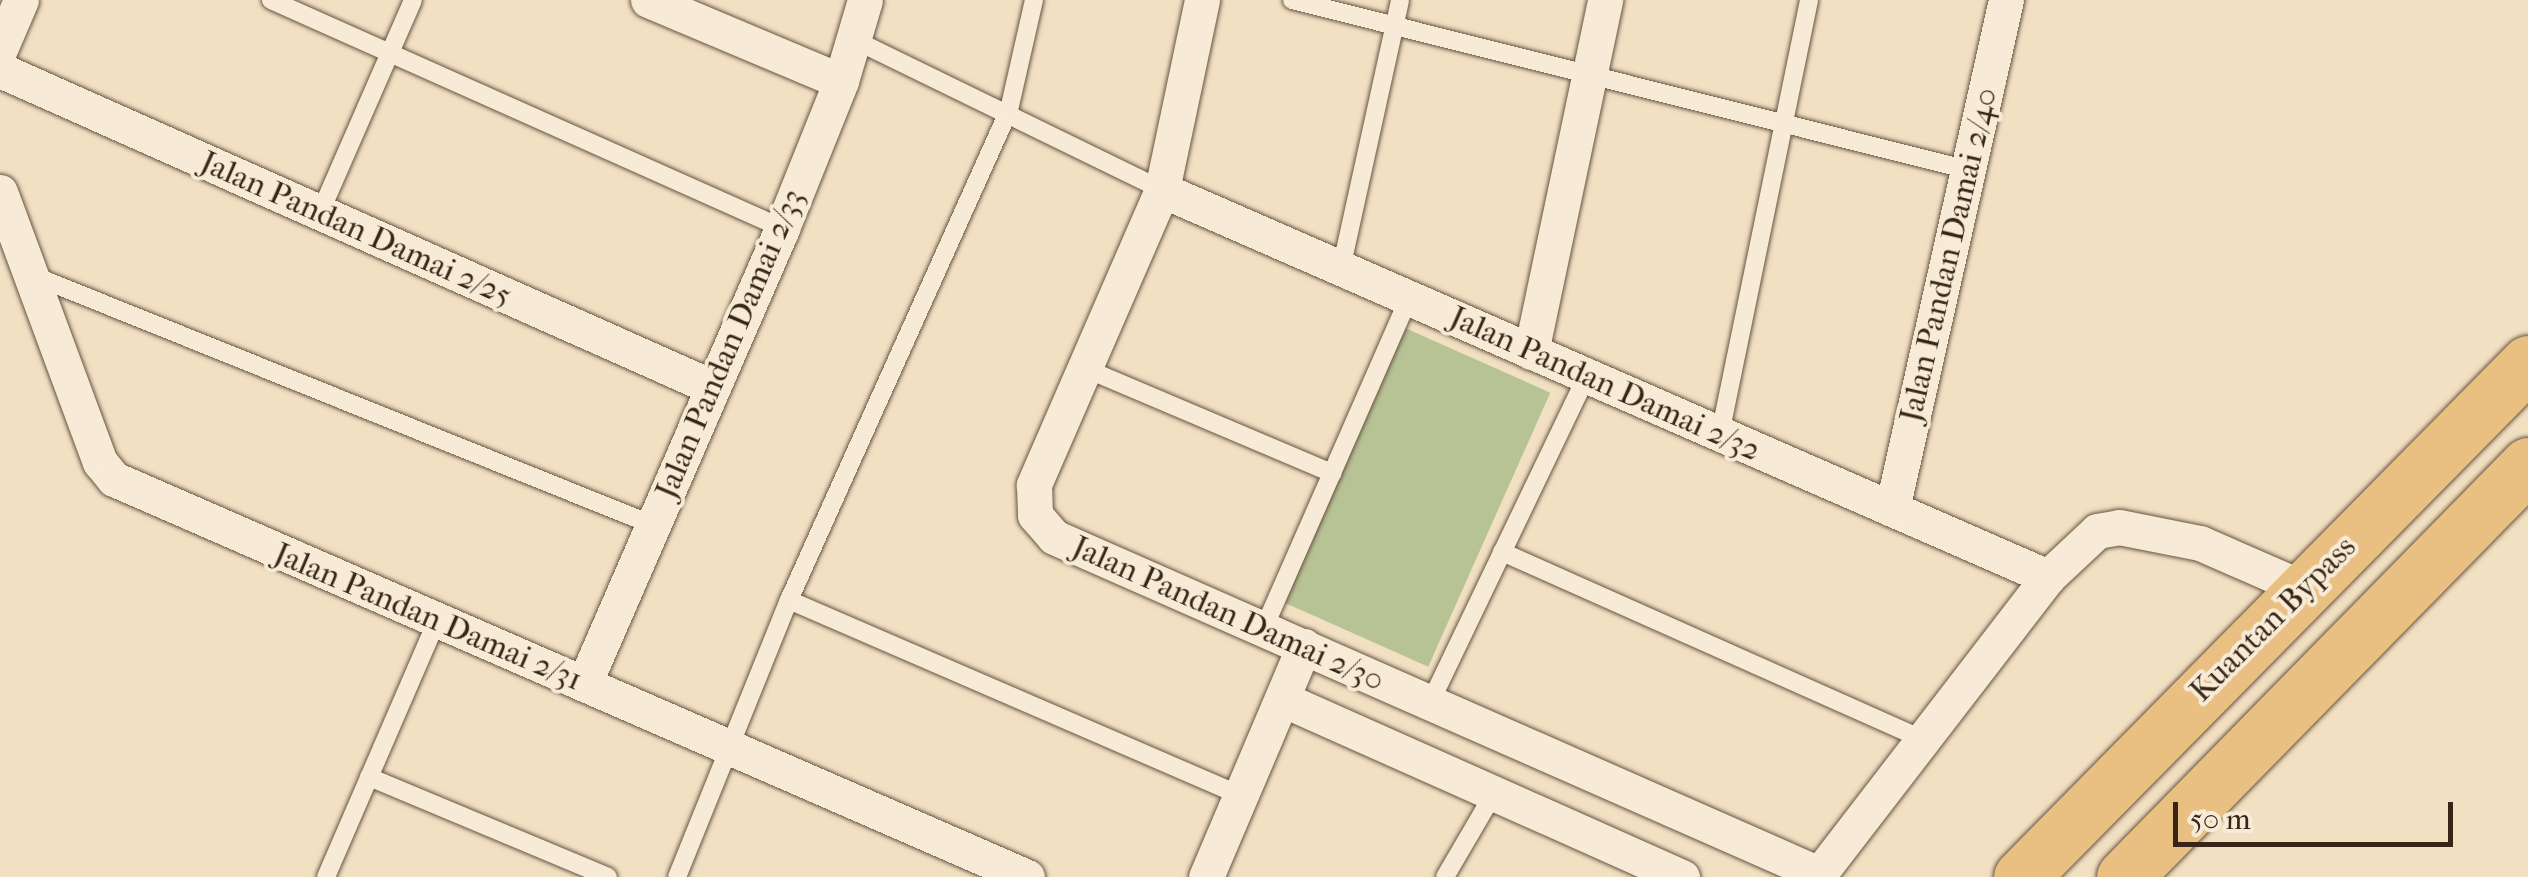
<!DOCTYPE html>
<html>
<head>
<meta charset="utf-8">
<style>
  body { margin:0 }
  #map { position:relative; width:2528px; height:877px; overflow:hidden; background:#f2e0c2; font-family:"IM FELL French Canon",serif }
  div>[style] { position:absolute }
  .green>* { inset:0; background:#b8c395; transform-origin:0 0 }
  .roads { filter:drop-shadow(0 0 2px #665442) drop-shadow(0 0 2px #665442) }
  .service>* { height:18px; margin:-9px; padding:0 9px; transform-origin:9px; border-radius:9px; background:#f7ebd7 }
  .minor>* { height:35px; margin:-17.5px; padding:0 17.5px; transform-origin:17.5px; border-radius:17.5px; background:#f7ebd7 }
  .trunk>* { height:55px; margin:-27.5px; padding:0 27.5px; transform-origin:27.5px; border-radius:27.5px; background:#e9c081 }
  span { translate:-50% -50%; white-space:nowrap; text-align:center; line-height:1.15; -webkit-text-stroke:8px #f7ebd7; paint-order:stroke }
  .street-label { font-size:32px; color:#372617 }
  .scale { position:absolute; left:2173px; top:802px; width:280px; height:45px; box-sizing:border-box; border:5px solid #372617; border-top:0; padding-left:12px; font-size:30px; line-height:35px; white-space:nowrap; color:#372617; -webkit-text-stroke:8px #f7ebd7; paint-order:stroke }
</style>
</head>
<body>
<div id="map">
  <div class="green">
    <div style="left:1405px;top:328px;width:159px;height:300px;rotate:24deg"></div>
  </div>
  <div class="roads">
    <div class="service">
      <div style="left:271px;top:0;width:560px;rotate:24.05deg"></div>
      <div style="left:1292px;top:0;width:698px;rotate:14.1deg"></div>
      <div style="left:855px;top:40px;width:342px;rotate:26deg"></div>
      <div style="left:320px;top:213px;width:232px;rotate:-66.4deg"></div>
      <div style="left:1341px;top:269px;width:275px;rotate:-77.6deg"></div>
      <div style="left:32px;top:275px;width:669px;rotate:21.93deg"></div>
      <div style="left:1082px;top:367px;width:272px;rotate:23deg"></div>
      <div style="left:1720px;top:434px;width:443px;rotate:-78.4deg"></div>
      <div style="left:1502px;top:552px;width:464px;rotate:24deg"></div>
      <div style="left:789px;top:600px;width:493px;rotate:23.4deg"></div>
      <div style="left:1264px;top:628px;width:360px;rotate:-66.3deg"></div>
      <div style="left:1430px;top:703px;width:363px;rotate:-64.4deg"></div>
      <div style="left:369px;top:777px;width:259px;rotate:22.7deg"></div>
      <div style="left:326px;top:877px;width:280px;rotate:-66.6deg"></div>
      <div style="left:677px;top:877px;width:299px;rotate:-68deg"></div>
      <div style="left:789px;top:600px;width:537px;rotate:-65.82deg"></div>
      <div style="left:1009px;top:110px;width:113px;rotate:-77.2deg"></div>
      <div style="left:1445px;top:877px;width:97px;rotate:-59.7deg"></div>
    </div>
    <div class="minor">
      <div style="left:648px;top:0;width:209px;rotate:22.8deg"></div>
      <div style="left:1202px;top:0;width:194px;rotate:101.9deg"></div>
      <div style="left:1162px;top:190px;width:322px;rotate:113.5deg"></div>
      <div style="left:1034px;top:485px;width:30px;rotate:88deg"></div>
      <div style="left:1035px;top:515px;width:29px;rotate:49deg"></div>
      <div style="left:1054px;top:537px;width:836px;rotate:23.77deg"></div>
      <div style="left:0;top:49px;width:53px;rotate:-66.8deg"></div>
      <div style="left:0;top:70px;width:779px;rotate:24deg"></div>
      <div style="left:1162px;top:190px;width:967px;rotate:23.6deg"></div>
      <div style="left:0;top:192px;width:288px;rotate:69.7deg"></div>
      <div style="left:100px;top:462px;width:22px;rotate:51deg"></div>
      <div style="left:114px;top:479px;width:996px;rotate:23.55deg"></div>
      <div style="left:1531px;top:352px;width:360px;rotate:-78.1deg"></div>
      <div style="left:1892px;top:509px;width:522px;rotate:-77.38deg"></div>
      <div style="left:584px;top:684px;width:497px;rotate:-66.5deg"></div>
      <div style="left:782px;top:228px;width:158px;rotate:-68.1deg"></div>
      <div style="left:841px;top:81px;width:84px;rotate:-73.5deg"></div>
      <div style="left:1282px;top:699px;width:438px;rotate:24deg"></div>
      <div style="left:1206px;top:877px;width:251px;rotate:-67deg"></div>
      <div style="left:1817px;top:877px;width:379px;rotate:-52.4deg"></div>
      <div style="left:2048px;top:577px;width:67px;rotate:-43.2deg"></div>
      <div style="left:2097px;top:531px;width:22px;rotate:-10deg"></div>
      <div style="left:2119px;top:527px;width:83px;rotate:11.2deg"></div>
      <div style="left:2200px;top:543px;width:112px;rotate:23.6deg"></div>
    </div>
    <div class="trunk">
      <div style="left:2021px;top:877px;width:722px;rotate:-45.39deg"></div>
      <div style="left:2124px;top:877px;width:577px;rotate:-45.56deg"></div>
    </div>
  </div>
  <div class="street-label">
    <span style="left:356px;top:229px;rotate:24deg">Jalan Pandan Damai 2/25</span>
    <span style="left:1949px;top:255px;rotate:-77deg">Jalan Pandan Damai 2/40</span>
    <span style="left:730px;top:344px;rotate:-67deg">Jalan Pandan Damai 2/33</span>
    <span style="left:1605px;top:384px;rotate:24deg">Jalan Pandan Damai 2/32</span>
    <span style="left:1228px;top:614px;rotate:24deg">Jalan Pandan Damai 2/30</span>
    <span style="left:428px;top:617px;rotate:23deg">Jalan Pandan Damai 2/31</span>
    <span style="left:2273px;top:619px;rotate:-45deg">Kuantan Bypass</span>
  </div>
  <div class="scale">50 m</div>
</div>
</body>
</html>
